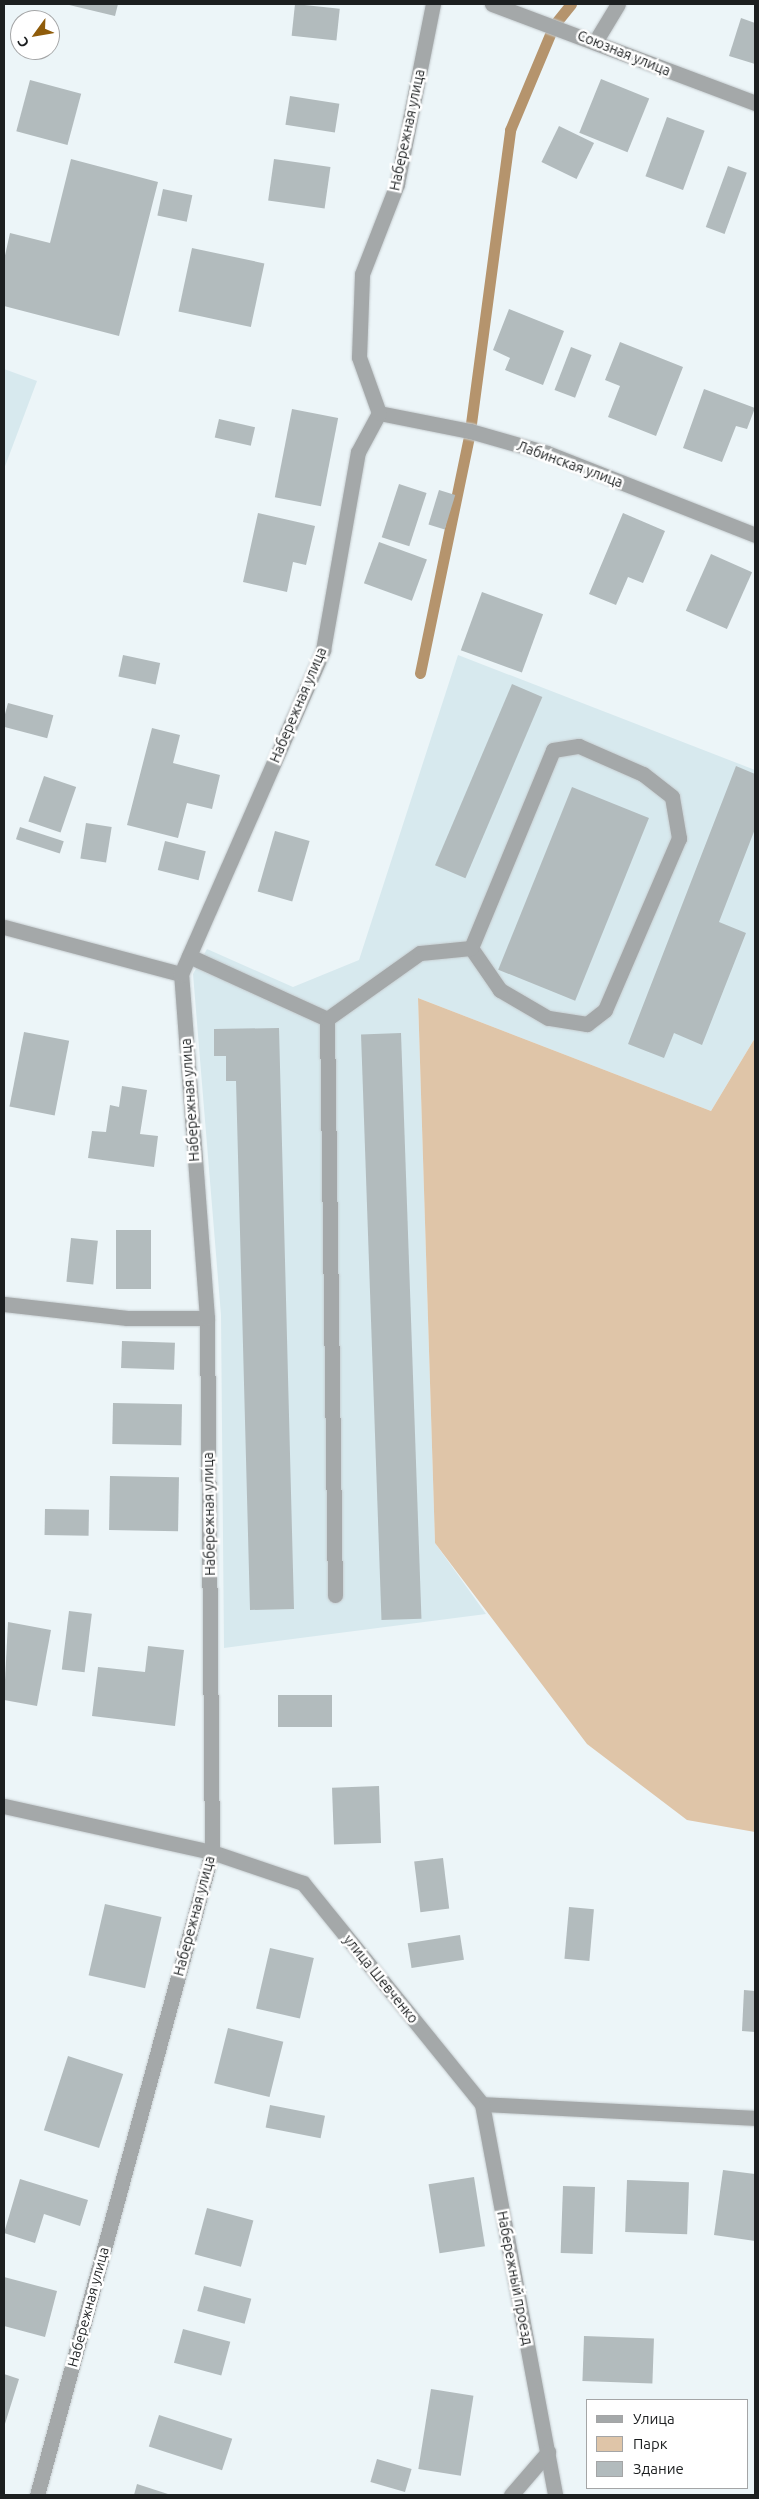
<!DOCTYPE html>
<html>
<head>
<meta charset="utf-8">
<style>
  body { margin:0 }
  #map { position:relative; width:759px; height:2499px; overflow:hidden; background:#ecf5f8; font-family:Ubuntu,sans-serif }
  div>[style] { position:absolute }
  .built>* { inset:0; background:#d7e9ee }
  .green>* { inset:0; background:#dfc5a8 }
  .stream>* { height:11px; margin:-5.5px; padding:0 5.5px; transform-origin:5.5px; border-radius:5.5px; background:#b5946d }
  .building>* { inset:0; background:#b2bbbd; transform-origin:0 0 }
  .roads { filter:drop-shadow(0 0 1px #c7ced1) drop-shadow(0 0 1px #c7ced1) }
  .service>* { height:15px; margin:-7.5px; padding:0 7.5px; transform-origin:7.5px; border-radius:7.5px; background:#a4a8a9 }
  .minor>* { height:15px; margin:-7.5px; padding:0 7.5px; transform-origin:7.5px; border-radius:7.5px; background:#a4a8a9 }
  span { translate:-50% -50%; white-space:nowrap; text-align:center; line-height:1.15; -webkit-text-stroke:5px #fff; paint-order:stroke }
  .street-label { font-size:14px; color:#1c1f20 }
  .frame { position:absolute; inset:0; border:5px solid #1c1f20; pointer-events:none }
  .legend { position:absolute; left:586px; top:2399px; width:162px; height:90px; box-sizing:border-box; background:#fff; border:1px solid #a4a5a6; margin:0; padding:6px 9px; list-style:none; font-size:15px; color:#1c1f20 }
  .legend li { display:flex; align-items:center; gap:10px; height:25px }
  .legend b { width:25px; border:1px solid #a4a5a6 }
  .north { position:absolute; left:10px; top:10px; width:50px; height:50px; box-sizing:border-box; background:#fff; border:1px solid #a4a5a6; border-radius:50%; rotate:238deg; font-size:14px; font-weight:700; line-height:20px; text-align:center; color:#1c1f20 }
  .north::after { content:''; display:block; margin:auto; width:18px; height:22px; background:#8f5c0b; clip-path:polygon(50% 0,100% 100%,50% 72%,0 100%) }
</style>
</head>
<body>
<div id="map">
  <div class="built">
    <div style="clip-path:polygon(4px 369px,37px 381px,4px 469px)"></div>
    <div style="clip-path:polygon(458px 655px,755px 770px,755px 1038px,711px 1111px,418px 998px,435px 1543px,486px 1614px,224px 1648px,221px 1315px,193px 974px,207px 949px,293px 987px,359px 960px)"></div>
  </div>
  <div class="green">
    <div style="clip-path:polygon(418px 998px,711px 1111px,755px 1038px,755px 1832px,687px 1820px,587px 1744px,435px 1543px)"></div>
  </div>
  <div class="stream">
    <div style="left:420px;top:673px;width:247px;rotate:-78.3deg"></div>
    <div style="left:470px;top:431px;width:304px;rotate:-82.4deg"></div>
    <div style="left:510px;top:130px;width:114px;rotate:-67.3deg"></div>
    <div style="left:554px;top:25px;width:27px;rotate:-51deg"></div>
  </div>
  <div class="building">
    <div style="clip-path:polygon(65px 4px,118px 4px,115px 16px)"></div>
    <div style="left:295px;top:4px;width:45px;height:32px;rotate:6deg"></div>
    <div style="clip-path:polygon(741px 18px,755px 23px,755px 64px,729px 56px)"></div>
    <div style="left:601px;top:79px;width:52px;height:58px;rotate:22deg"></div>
    <div style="left:30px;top:80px;width:53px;height:53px;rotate:15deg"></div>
    <div style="left:290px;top:96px;width:50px;height:29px;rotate:9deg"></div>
    <div style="left:667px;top:117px;width:40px;height:63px;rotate:20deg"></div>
    <div style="left:559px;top:126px;width:39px;height:40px;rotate:26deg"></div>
    <div style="clip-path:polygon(71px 159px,158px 182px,119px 336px,4px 306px,4px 260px,10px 233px,50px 243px)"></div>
    <div style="left:274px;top:159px;width:57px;height:42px;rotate:8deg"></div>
    <div style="left:728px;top:166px;width:20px;height:65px;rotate:20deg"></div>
    <div style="left:163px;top:189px;width:30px;height:27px;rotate:12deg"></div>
    <div style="left:192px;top:248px;width:74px;height:65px;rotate:12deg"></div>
    <div style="clip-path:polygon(509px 309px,564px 331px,543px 385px,505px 370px,510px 358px,493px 350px)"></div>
    <div style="clip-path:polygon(620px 342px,683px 367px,656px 436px,608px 417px,620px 386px,605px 380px)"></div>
    <div style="left:571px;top:347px;width:22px;height:46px;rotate:21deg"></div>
    <div style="clip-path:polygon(704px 389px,755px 408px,747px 429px,736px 426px,722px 462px,683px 448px)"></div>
    <div style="left:292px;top:409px;width:47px;height:90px;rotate:11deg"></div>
    <div style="left:219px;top:419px;width:37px;height:19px;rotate:13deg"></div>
    <div style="left:399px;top:484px;width:29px;height:56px;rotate:18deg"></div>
    <div style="left:439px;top:490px;width:17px;height:36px;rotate:17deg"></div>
    <div style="clip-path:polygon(258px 513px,315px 526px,306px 565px,293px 562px,287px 592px,243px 582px)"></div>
    <div style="clip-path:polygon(623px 513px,665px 531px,643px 583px,628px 577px,616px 605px,589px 594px)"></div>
    <div style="left:379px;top:542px;width:51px;height:44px;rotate:20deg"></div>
    <div style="left:711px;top:554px;width:45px;height:62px;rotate:24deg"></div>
    <div style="left:482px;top:592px;width:65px;height:62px;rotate:20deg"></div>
    <div style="left:123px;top:655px;width:38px;height:22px;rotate:12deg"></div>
    <div style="left:512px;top:684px;width:33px;height:197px;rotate:23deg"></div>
    <div style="left:8px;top:703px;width:47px;height:24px;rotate:15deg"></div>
    <div style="clip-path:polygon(152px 728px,180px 735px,173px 763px,220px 775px,212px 809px,187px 803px,178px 838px,127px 825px)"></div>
    <div style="clip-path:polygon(736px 766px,755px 774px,755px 829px,719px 922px,746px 933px,702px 1045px,674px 1033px,664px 1058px,628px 1044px)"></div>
    <div style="left:44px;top:776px;width:34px;height:48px;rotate:19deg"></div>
    <div style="left:572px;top:787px;width:83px;height:197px;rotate:22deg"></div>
    <div style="left:86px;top:823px;width:26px;height:36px;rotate:9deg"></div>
    <div style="left:20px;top:827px;width:46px;height:13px;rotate:18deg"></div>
    <div style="left:275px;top:831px;width:36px;height:63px;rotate:16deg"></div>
    <div style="left:165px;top:841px;width:42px;height:30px;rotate:14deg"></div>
    <div style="clip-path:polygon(279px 1028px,294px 1609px,250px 1610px,236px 1081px,226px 1081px,226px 1056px,214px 1056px,214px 1029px)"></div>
    <div style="left:24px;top:1032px;width:46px;height:76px;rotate:11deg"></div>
    <div style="left:401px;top:1033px;width:586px;height:40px;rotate:88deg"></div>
    <div style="clip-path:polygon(122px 1086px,147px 1090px,140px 1134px,158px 1136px,154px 1167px,88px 1158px,92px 1131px,106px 1132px,110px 1105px,119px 1107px)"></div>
    <div style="left:116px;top:1230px;width:35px;height:59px"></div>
    <div style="left:71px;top:1238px;width:27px;height:44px;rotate:6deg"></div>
    <div style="left:122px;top:1341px;width:53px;height:27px;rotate:2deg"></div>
    <div style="left:113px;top:1403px;width:69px;height:41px;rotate:1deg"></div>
    <div style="left:110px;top:1476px;width:69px;height:54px;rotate:1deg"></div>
    <div style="left:45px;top:1509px;width:44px;height:26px;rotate:1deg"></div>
    <div style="left:69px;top:1611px;width:23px;height:59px;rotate:7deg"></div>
    <div style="clip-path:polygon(8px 1622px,51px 1630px,37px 1706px,4px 1700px)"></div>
    <div style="clip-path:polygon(148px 1646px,184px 1650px,175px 1726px,92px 1716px,98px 1667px,145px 1672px)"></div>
    <div style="left:278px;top:1695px;width:54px;height:32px"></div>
    <div style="left:379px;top:1786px;width:57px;height:47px;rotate:88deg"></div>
    <div style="left:443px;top:1858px;width:51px;height:29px;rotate:83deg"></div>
    <div style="left:105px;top:1904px;width:58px;height:73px;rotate:13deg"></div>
    <div style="left:569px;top:1907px;width:25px;height:52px;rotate:5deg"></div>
    <div style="left:460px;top:1935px;width:25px;height:53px;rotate:81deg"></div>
    <div style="left:270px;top:1948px;width:45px;height:62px;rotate:13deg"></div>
    <div style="clip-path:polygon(744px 1990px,755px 1991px,755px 2032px,742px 2031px)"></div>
    <div style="left:228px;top:2028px;width:57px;height:57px;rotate:14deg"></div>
    <div style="left:68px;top:2056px;width:58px;height:78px;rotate:18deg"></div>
    <div style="left:270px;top:2105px;width:56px;height:23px;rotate:11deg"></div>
    <div style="clip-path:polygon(723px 2170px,755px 2174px,755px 2241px,714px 2235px)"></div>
    <div style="left:474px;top:2177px;width:70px;height:46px;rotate:81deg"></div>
    <div style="clip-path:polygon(20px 2179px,88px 2200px,80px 2226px,44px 2214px,35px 2243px,4px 2233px)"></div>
    <div style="left:627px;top:2180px;width:62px;height:52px;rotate:2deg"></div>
    <div style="left:563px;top:2186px;width:32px;height:67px;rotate:2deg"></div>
    <div style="left:207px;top:2208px;width:48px;height:48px;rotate:15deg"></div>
    <div style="clip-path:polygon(4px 2277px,57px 2291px,45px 2337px,4px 2326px)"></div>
    <div style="left:204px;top:2286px;width:49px;height:26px;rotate:15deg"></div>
    <div style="left:183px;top:2329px;width:49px;height:35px;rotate:15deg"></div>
    <div style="left:584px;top:2336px;width:70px;height:45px;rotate:2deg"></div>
    <div style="clip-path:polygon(4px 2374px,19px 2379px,4px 2427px)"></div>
    <div style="left:431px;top:2389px;width:43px;height:81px;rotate:9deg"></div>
    <div style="left:159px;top:2415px;width:77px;height:33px;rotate:18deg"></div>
    <div style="left:377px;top:2459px;width:36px;height:24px;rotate:16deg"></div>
    <div style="clip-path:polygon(137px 2484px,171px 2495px,134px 2495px)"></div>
  </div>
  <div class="roads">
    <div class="service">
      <div style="left:579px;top:746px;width:70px;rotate:23.6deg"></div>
      <div style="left:643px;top:774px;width:37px;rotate:38deg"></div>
      <div style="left:672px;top:797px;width:42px;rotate:80.3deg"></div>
      <div style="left:679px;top:838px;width:187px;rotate:113.3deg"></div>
      <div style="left:605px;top:1010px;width:23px;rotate:142deg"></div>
      <div style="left:587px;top:1024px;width:39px;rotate:-171deg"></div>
      <div style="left:548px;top:1018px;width:56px;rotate:-149.7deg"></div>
      <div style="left:500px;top:990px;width:51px;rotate:-124.6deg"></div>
      <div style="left:471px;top:948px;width:214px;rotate:-67.5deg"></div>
      <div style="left:553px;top:750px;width:26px;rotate:-9deg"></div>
      <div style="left:189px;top:956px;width:152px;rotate:24.5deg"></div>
      <div style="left:335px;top:1595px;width:576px;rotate:-90.8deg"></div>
      <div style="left:327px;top:1019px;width:114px;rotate:-35.4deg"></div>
      <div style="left:420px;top:953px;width:51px;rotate:-5.6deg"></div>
    </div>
    <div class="minor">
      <div style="left:492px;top:4px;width:281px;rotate:20.6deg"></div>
      <div style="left:595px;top:42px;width:44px;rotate:-58.8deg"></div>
      <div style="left:379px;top:413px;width:93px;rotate:11.2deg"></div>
      <div style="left:470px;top:431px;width:80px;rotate:15.9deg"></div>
      <div style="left:547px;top:453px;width:224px;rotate:21.5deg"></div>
      <div style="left:4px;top:927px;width:183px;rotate:14.9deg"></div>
      <div style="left:4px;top:1304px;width:124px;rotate:6.5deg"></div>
      <div style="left:127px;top:1318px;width:80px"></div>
      <div style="left:4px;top:1806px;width:213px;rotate:12.5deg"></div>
      <div style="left:212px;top:1852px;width:96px;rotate:18.8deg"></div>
      <div style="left:303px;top:1883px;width:284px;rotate:51deg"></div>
      <div style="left:482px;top:2104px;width:273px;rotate:2.9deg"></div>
      <div style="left:482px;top:2104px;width:398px;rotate:79.4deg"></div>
      <div style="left:37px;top:2495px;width:666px;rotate:-74.78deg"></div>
      <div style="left:212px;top:1852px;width:534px;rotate:-90.54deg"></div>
      <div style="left:207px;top:1318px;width:345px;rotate:-94.3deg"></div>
      <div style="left:181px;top:974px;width:354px;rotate:-66.3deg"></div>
      <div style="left:323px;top:650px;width:201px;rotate:-80deg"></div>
      <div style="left:358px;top:452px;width:44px;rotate:-61.7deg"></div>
      <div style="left:379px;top:413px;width:59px;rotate:-109.7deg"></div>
      <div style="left:359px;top:357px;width:83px;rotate:-87.9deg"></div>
      <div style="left:362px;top:274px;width:97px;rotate:-68.7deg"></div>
      <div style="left:397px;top:184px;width:184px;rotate:-78.7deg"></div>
      <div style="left:511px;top:2495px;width:57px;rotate:-49.3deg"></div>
    </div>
  </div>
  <div class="street-label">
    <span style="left:624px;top:53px;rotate:22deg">Союзная улица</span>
    <span style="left:407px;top:130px;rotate:-78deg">Набережная улица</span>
    <span style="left:570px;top:464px;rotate:20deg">Лабинская улица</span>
    <span style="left:298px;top:705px;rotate:-67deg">Набережная улица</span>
    <span style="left:190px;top:1100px;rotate:-94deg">Набережная улица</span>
    <span style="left:209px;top:1514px;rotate:-91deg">Набережная улица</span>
    <span style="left:194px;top:1916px;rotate:-75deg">Набережная улица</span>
    <span style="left:381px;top:1979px;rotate:51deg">улица Шевченко</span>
    <span style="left:515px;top:2278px;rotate:79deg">Набережный проезд</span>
    <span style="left:88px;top:2307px;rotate:-75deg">Набережная улица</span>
  </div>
  <div class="frame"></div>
  <ul class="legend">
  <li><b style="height:6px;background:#a4a8a9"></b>Улица</li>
  <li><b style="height:14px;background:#dfc5a8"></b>Парк</li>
  <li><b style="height:14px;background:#b2bbbd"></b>Здание</li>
  </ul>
  <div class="north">С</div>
</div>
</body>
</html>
